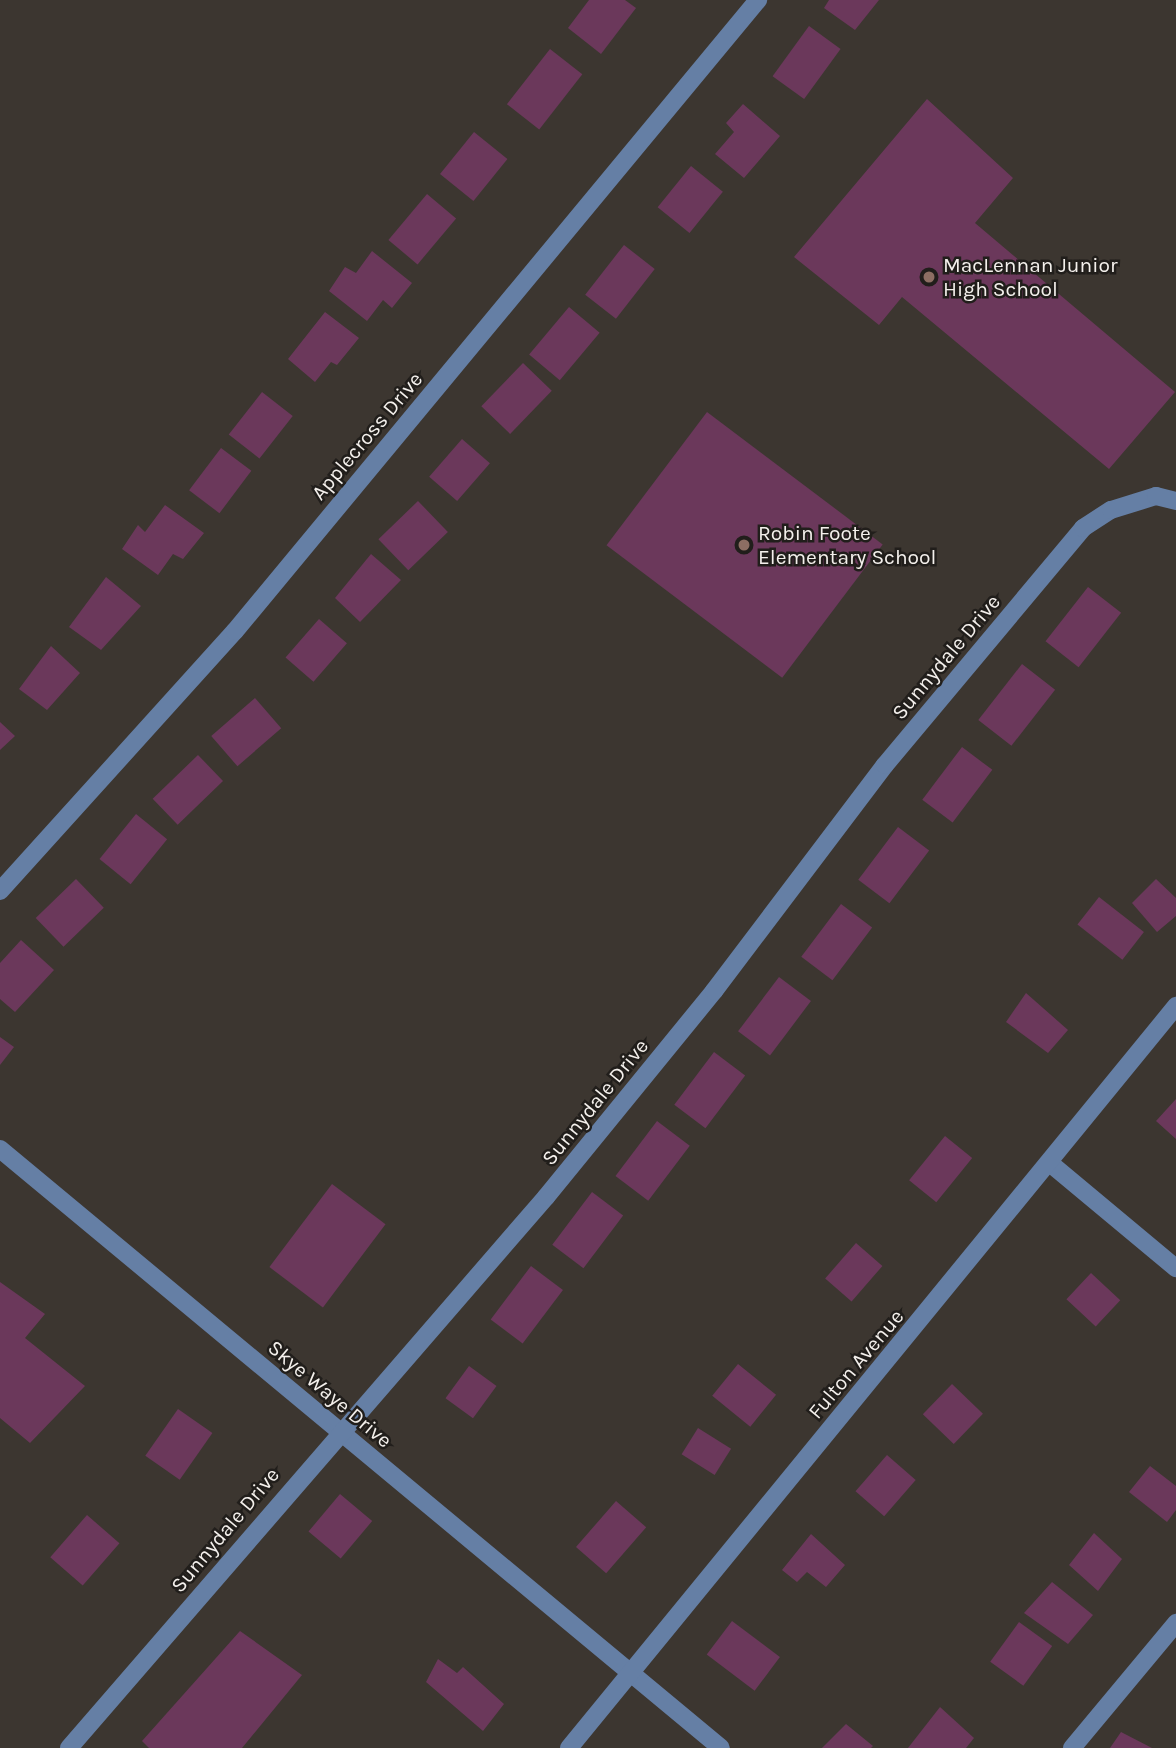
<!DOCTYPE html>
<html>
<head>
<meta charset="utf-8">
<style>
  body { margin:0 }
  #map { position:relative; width:1176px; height:1748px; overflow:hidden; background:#3c3630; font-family:Karla,sans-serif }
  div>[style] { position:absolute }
  .building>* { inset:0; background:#6b385b; transform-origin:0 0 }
  .minor>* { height:18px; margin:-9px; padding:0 9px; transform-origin:9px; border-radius:9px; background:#657fa5 }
  .dots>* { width:19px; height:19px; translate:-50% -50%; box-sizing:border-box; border:4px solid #211e1b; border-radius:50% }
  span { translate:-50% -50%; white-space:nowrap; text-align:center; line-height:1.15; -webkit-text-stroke:5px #211e1b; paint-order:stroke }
  .poi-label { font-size:21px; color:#f4f0ec }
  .left { translate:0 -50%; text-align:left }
  .street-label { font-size:21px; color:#f4f0ec }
</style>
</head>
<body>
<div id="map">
  <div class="building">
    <div style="clip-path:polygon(589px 0,625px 0,636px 8px,601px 54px,568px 28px)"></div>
    <div style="clip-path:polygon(829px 0,879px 0,855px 30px,824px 8px)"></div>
    <div style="left:809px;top:26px;width:39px;height:62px;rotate:36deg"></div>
    <div style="left:550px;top:49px;width:41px;height:70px;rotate:38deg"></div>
    <div style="clip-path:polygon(927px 99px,1013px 178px,975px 223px,1175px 392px,1109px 469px,902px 297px,879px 325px,794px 257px)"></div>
    <div style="clip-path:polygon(743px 104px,780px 136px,744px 178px,715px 154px,734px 132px,726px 123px)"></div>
    <div style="left:474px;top:132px;width:43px;height:54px;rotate:39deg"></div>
    <div style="left:691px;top:166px;width:41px;height:53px;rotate:39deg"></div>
    <div style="left:427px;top:194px;width:38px;height:60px;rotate:40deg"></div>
    <div style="left:624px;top:245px;width:39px;height:63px;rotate:38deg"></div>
    <div style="clip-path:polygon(372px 251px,412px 283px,392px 308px,383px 300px,367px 321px,329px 291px,345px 267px,356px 273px)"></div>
    <div style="left:569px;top:307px;width:40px;height:62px;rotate:40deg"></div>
    <div style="clip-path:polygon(325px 312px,359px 338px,337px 365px,331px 362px,315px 382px,288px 359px)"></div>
    <div style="left:523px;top:363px;width:40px;height:60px;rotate:44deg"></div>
    <div style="left:262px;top:392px;width:39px;height:54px;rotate:38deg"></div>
    <div style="left:707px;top:412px;width:220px;height:167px;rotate:37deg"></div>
    <div style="left:462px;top:439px;width:37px;height:50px;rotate:41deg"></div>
    <div style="left:221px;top:448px;width:38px;height:53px;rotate:37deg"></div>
    <div style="left:418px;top:501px;width:43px;height:55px;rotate:46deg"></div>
    <div style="clip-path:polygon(165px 505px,204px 533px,183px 559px,173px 554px,158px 575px,122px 549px,138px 525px,145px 532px)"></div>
    <div style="clip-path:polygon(371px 554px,401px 580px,360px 622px,335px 598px)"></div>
    <div style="clip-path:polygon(106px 577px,141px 606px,101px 650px,69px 627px)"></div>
    <div style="left:1088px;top:587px;width:42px;height:69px;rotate:38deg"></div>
    <div style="left:319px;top:619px;width:37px;height:51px;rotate:41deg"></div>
    <div style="clip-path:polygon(51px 646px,80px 673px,47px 710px,19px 689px)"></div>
    <div style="left:1022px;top:664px;width:42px;height:71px;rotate:38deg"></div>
    <div style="left:255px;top:698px;width:40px;height:58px;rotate:49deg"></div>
    <div style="clip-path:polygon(0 722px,15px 736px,0 750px)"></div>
    <div style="left:962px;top:747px;width:38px;height:66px;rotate:37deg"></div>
    <div style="left:198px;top:755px;width:36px;height:63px;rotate:46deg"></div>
    <div style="left:136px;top:814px;width:40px;height:58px;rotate:39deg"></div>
    <div style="left:898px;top:827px;width:39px;height:66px;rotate:37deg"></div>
    <div style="left:76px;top:879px;width:40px;height:56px;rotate:46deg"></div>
    <div style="clip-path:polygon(1156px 879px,1176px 898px,1176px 916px,1157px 932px,1132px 903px)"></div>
    <div style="left:1099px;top:897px;width:57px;height:35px;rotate:38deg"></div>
    <div style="left:841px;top:904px;width:39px;height:66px;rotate:37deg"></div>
    <div style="clip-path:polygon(21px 940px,54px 970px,15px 1012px,0 999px,0 963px)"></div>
    <div style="left:779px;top:977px;width:40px;height:68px;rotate:37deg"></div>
    <div style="clip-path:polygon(1026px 993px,1068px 1030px,1048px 1053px,1006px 1022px)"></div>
    <div style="clip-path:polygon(0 1037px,14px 1047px,0 1065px)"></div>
    <div style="left:714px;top:1052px;width:39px;height:66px;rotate:37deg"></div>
    <div style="clip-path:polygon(1176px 1099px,1176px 1139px,1156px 1121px)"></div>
    <div style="left:657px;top:1121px;width:41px;height:69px;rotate:37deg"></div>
    <div style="left:945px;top:1136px;width:35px;height:57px;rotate:39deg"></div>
    <div style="left:332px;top:1184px;width:67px;height:104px;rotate:37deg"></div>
    <div style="left:592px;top:1192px;width:39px;height:66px;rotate:37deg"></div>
    <div style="left:856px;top:1243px;width:35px;height:47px;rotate:41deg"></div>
    <div style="left:531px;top:1266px;width:40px;height:67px;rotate:37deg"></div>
    <div style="left:1091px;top:1273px;width:40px;height:36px;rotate:43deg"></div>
    <div style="clip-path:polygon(0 1282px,45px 1314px,25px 1338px,85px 1386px,30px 1443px,0 1418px)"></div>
    <div style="left:738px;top:1364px;width:49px;height:41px;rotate:39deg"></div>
    <div style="left:469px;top:1366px;width:34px;height:40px;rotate:36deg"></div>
    <div style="left:952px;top:1384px;width:43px;height:42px;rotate:44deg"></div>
    <div style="left:178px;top:1409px;width:42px;height:57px;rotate:35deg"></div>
    <div style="left:698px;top:1428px;width:39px;height:31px;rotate:32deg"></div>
    <div style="left:887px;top:1455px;width:38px;height:48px;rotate:41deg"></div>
    <div style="clip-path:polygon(1150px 1466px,1176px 1486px,1176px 1510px,1167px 1522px,1129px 1492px)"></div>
    <div style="left:340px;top:1494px;width:42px;height:49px;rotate:40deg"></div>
    <div style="left:616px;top:1501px;width:40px;height:61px;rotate:41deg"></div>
    <div style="left:87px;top:1515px;width:43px;height:56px;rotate:41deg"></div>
    <div style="clip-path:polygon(1094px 1533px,1122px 1559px,1098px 1591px,1069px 1565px)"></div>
    <div style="clip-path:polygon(811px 1534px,845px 1565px,826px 1587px,807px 1572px,797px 1582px,782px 1570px)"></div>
    <div style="clip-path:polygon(1052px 1582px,1093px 1615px,1068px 1644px,1024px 1613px)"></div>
    <div style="left:732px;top:1621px;width:60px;height:42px;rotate:37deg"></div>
    <div style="left:1019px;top:1622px;width:41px;height:49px;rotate:36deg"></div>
    <div style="clip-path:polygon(240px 1631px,302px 1675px,242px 1748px,149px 1748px,142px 1741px)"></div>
    <div style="clip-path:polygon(438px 1659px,457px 1673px,463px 1667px,504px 1704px,483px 1731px,426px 1682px)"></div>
    <div style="clip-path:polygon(940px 1707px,974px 1738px,966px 1748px,908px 1748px)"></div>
    <div style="clip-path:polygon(846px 1724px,873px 1746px,871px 1748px,822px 1748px)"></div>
    <div style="clip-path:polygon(1121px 1732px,1152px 1748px,1110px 1748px)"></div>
  </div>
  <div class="minor">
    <div style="left:0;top:891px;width:350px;rotate:-47.9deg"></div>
    <div style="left:235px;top:631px;width:820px;rotate:-50.35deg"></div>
    <div style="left:0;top:1149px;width:937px;rotate:39.72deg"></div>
    <div style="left:1051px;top:1164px;width:163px;rotate:39.8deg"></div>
    <div style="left:69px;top:1748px;width:729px;rotate:-49.12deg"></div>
    <div style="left:546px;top:1197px;width:266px;rotate:-50.8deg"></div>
    <div style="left:714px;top:991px;width:283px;rotate:-52.9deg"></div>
    <div style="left:885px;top:765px;width:309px;rotate:-50.1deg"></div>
    <div style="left:1083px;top:528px;width:33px;rotate:-33deg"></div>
    <div style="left:1111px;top:510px;width:47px;rotate:-17.3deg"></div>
    <div style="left:1156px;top:496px;width:21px;rotate:14deg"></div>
    <div style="left:569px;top:1748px;width:959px;rotate:-50.71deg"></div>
    <div style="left:1072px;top:1748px;width:163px;rotate:-50.2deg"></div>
  </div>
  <div class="dots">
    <div style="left:929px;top:277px;background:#8d6e63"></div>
    <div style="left:744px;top:545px;background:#8d6e63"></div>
  </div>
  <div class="poi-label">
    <span class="left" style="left:943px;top:277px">MacLennan Junior<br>High School</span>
    <span class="left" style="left:758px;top:545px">Robin Foote<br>Elementary School</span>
  </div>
  <div class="street-label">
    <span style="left:367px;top:436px;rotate:-50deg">Applecross Drive</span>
    <span style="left:946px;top:657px;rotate:-50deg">Sunnydale Drive</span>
    <span style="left:595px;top:1102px;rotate:-51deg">Sunnydale Drive</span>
    <span style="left:856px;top:1364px;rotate:-50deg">Fulton Avenue</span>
    <span style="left:330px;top:1394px;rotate:40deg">Skye Waye Drive</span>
    <span style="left:225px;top:1530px;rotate:-50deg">Sunnydale Drive</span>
  </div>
</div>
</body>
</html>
